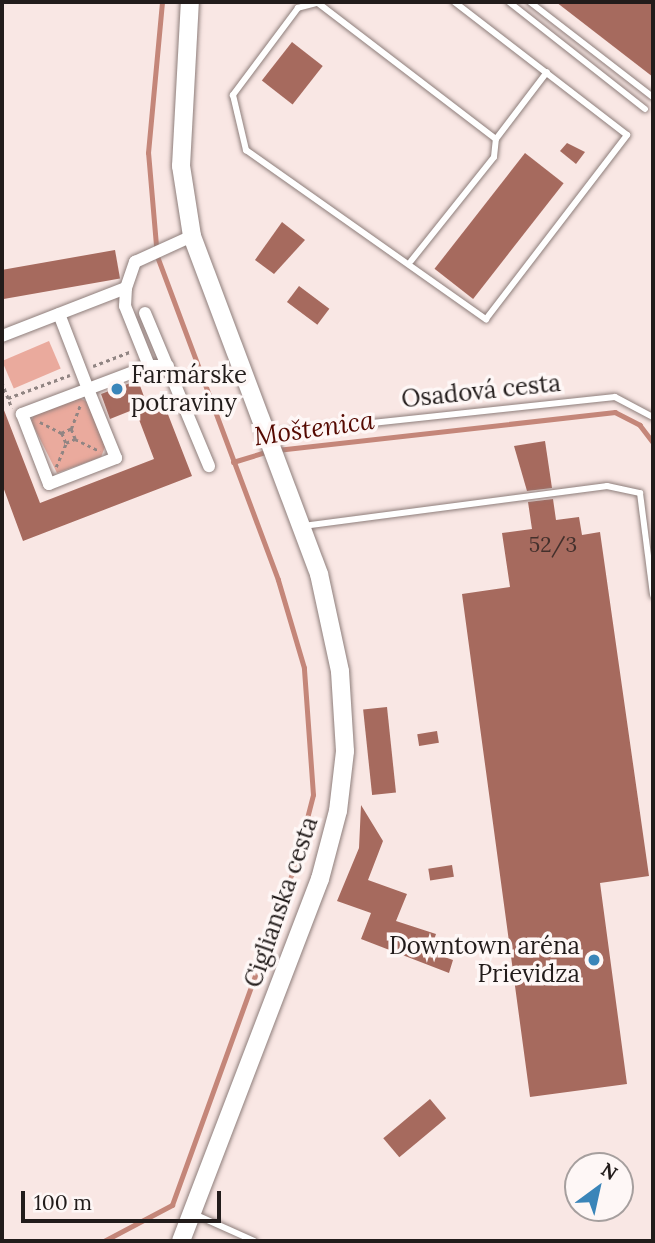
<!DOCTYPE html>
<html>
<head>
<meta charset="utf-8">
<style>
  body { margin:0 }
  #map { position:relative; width:655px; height:1243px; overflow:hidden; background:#f9e7e4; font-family:Lora,serif }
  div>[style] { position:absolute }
  .green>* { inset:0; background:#eaaa9d; transform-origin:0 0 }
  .stream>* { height:4.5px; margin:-2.25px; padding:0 2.25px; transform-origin:2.25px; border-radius:2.25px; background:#c48679 }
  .building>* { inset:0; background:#a66a5e; transform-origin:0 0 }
  .path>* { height:2.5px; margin-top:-1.25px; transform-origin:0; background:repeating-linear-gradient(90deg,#918583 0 3.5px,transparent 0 7px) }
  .roads { filter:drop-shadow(0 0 2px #8e7e7b) drop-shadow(0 0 2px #8e7e7b) }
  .lane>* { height:6px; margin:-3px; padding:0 3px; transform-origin:3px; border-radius:3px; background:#fff }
  .street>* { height:12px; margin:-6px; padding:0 6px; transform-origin:6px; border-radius:6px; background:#fff }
  .secondary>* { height:18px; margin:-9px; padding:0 9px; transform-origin:9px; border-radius:9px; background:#fff }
  .dots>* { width:19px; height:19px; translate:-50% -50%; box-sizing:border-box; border:4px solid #fef7f6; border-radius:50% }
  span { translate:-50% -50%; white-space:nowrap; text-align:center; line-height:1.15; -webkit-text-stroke:7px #fef7f6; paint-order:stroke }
  .number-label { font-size:21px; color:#43302c }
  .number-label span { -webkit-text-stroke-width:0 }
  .poi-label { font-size:24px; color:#221c1b }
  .left { translate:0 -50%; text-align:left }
  .right { translate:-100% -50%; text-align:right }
  .street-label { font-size:24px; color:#221c1b }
  .water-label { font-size:26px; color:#550901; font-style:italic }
  .frame { position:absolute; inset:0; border:4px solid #221c1b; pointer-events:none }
  .north { position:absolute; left:564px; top:1152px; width:70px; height:70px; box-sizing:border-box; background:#fef7f6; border:2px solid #a69f9e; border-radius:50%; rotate:33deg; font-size:19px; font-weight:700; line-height:28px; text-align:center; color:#221c1b }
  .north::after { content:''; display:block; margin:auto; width:24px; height:32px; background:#3a85b9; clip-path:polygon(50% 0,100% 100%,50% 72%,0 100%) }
  .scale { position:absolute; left:21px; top:1191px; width:200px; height:32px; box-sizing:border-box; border:4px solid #221c1b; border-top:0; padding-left:9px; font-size:21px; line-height:24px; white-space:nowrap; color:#221c1b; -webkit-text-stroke:5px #fef7f6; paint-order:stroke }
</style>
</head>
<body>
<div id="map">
  <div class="green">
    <div style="left:49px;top:341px;width:30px;height:51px;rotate:67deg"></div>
    <div style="clip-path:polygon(79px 398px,88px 402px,105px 447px,101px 457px,57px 473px,31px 421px,35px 414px)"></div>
  </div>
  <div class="stream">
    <div style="left:277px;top:450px;width:340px;rotate:-6.4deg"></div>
    <div style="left:615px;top:412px;width:28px;rotate:27deg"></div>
    <div style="left:640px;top:425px;width:21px;rotate:53deg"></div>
    <div style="left:233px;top:462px;width:38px;rotate:-17deg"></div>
    <div style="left:104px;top:1241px;width:77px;rotate:-27.9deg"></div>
    <div style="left:172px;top:1205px;width:362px;rotate:-70.1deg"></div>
    <div style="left:295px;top:865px;width:72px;rotate:-75.6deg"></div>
    <div style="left:313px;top:795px;width:127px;rotate:-94.1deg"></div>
    <div style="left:304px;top:668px;width:92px;rotate:-106.5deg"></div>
    <div style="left:278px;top:580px;width:345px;rotate:-110.5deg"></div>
    <div style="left:157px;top:257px;width:104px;rotate:-94.9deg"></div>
    <div style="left:148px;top:153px;width:152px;rotate:-84.7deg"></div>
  </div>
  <div class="building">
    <div style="clip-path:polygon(556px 2px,653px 2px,653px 77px)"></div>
    <div style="left:292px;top:42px;width:39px;height:49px;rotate:38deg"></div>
    <div style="clip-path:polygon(567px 143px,585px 152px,576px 164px,560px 151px)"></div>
    <div style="left:525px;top:153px;width:49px;height:147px;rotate:38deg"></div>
    <div style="clip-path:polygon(282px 222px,305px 240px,274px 274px,255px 260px)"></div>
    <div style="left:115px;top:250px;width:29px;height:121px;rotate:80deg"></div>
    <div style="left:299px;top:286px;width:38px;height:20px;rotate:37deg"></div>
    <div style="clip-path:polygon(138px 380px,147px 405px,162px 399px,192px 476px,23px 541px,2px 484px,2px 405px,40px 503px,154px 459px,135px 409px,110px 419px,101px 394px)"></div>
    <div style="clip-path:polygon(545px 441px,552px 488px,527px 491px,514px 446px)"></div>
    <div style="clip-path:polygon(553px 499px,556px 520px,579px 517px,582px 535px,600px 532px,649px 876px,600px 883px,627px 1084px,530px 1097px,462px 594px,510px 587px,502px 533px,532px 529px,528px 502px)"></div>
    <div style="left:387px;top:707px;width:86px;height:24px;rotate:84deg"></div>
    <div style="left:437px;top:731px;width:12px;height:20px;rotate:81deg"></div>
    <div style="clip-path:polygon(361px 805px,383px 841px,368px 880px,407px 894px,396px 921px,436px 934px,430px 952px,453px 960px,449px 973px,361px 939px,371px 913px,337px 901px,359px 848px)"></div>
    <div style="left:452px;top:865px;width:12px;height:24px;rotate:81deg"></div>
    <div style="left:430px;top:1099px;width:25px;height:61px;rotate:50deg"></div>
  </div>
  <div class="path">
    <div style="left:93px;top:366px;width:39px;rotate:-21deg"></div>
    <div style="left:2px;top:382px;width:28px;rotate:69deg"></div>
    <div style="left:8px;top:398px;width:66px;rotate:-20.4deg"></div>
    <div style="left:40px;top:422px;width:25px;rotate:27deg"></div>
    <div style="left:71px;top:429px;width:25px;rotate:-69deg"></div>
    <div style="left:75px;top:439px;width:28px;rotate:26deg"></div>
    <div style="left:56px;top:467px;width:26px;rotate:-67deg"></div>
    <div style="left:66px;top:443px;width:10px;rotate:-24deg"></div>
    <div style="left:75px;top:439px;width:11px;rotate:-112deg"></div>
    <div style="left:71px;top:429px;width:10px;rotate:156deg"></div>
    <div style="left:62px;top:433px;width:11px;rotate:68deg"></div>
  </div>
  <div class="roads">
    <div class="lane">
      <div style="left:320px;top:2px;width:23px;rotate:165deg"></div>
      <div style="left:298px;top:8px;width:109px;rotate:126.8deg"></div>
      <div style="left:233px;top:95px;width:57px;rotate:76.7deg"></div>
      <div style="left:246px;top:150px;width:294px;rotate:35.2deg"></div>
      <div style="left:486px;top:319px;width:232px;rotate:-52.5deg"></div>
      <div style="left:627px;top:135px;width:218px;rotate:-142.4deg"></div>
      <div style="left:509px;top:2px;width:173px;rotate:38.2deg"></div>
      <div style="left:530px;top:2px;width:155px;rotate:37.7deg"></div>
      <div style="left:318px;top:3px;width:224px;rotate:37.4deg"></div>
      <div style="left:411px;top:261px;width:133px;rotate:-51.4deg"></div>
      <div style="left:494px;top:157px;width:18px;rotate:-84deg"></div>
      <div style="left:496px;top:139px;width:84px;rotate:-52.7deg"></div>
      <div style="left:269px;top:434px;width:348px;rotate:-6.1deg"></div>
      <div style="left:615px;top:397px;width:43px;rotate:27.8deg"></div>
      <div style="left:303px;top:526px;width:307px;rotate:-7.5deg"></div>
      <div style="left:607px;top:486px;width:34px;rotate:12deg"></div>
      <div style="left:640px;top:493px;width:103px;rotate:82.7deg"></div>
      <div style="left:194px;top:1214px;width:66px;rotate:24.2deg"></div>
    </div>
    <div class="street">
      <div style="left:126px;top:288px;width:18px;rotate:93deg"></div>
      <div style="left:125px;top:306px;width:65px;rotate:68.2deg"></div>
      <div style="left:145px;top:313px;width:166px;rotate:67.3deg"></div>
      <div style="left:59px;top:314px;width:80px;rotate:68.9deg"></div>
      <div style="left:88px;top:389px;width:71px;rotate:159.3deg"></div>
      <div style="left:22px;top:414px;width:75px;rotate:68.9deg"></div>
      <div style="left:49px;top:484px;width:72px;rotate:-21.2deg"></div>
      <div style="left:116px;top:458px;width:74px;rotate:-112.1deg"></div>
      <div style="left:88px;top:389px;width:65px;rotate:-20.7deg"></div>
      <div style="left:149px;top:366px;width:19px"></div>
      <div style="left:2px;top:336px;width:133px;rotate:-21.2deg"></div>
      <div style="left:126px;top:288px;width:28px;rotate:-71deg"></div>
      <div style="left:135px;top:262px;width:63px;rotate:-24.5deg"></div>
    </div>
    <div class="secondary">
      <div style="left:181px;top:1241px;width:388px;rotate:-69deg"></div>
      <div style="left:320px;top:879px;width:70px;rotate:-75.2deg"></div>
      <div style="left:338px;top:811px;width:60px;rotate:-83.3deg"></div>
      <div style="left:345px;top:751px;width:80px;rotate:-93.6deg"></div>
      <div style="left:340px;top:671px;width:99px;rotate:-102.2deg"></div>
      <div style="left:319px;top:574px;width:361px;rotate:-110.6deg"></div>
      <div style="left:192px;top:236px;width:71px;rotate:-98.9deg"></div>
      <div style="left:181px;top:166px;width:164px;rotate:-86.9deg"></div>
    </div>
  </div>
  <div class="dots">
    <div style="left:117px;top:389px;background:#3a85b9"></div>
    <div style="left:594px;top:960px;background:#3a85b9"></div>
  </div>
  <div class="number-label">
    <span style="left:553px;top:545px">52/3</span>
  </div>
  <div class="poi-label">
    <span class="left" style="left:131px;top:389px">Farmárske<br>potraviny</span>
    <span class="right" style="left:580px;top:960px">Downtown aréna<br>Prievidza</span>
  </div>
  <div class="street-label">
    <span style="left:481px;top:391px;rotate:-6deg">Osadová cesta</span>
    <span style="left:281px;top:902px;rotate:-71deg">Ciglianska cesta</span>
  </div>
  <div class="water-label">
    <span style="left:314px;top:428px;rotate:-8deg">Moštenica</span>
  </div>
  <div class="frame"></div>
  <div class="north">N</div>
  <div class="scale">100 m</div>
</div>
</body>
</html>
